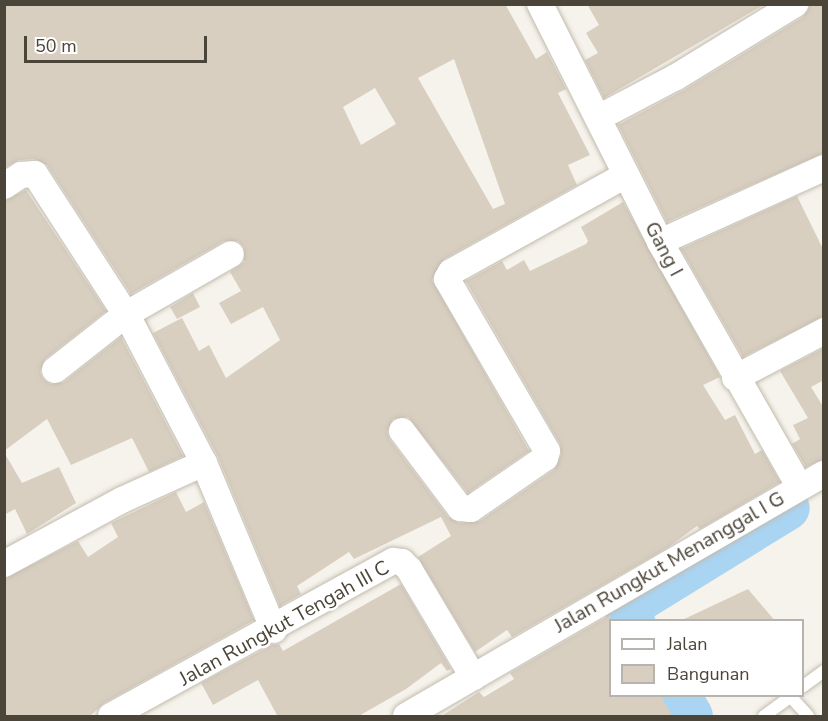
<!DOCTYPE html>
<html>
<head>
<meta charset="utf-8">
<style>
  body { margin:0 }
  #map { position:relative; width:828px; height:721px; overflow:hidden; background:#f6f3ec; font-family:"Nunito Sans",sans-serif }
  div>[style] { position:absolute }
  .river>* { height:44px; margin:-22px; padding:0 22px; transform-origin:22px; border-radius:22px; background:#a9d4f2 }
  .building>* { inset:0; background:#d8cfc1 }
  .roads { filter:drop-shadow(0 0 2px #c2bbae) drop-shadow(0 0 2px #c2bbae) }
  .lane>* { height:12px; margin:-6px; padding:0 6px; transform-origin:6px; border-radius:6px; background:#fff }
  .street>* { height:26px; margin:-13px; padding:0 13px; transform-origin:13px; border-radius:13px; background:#fff }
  span { translate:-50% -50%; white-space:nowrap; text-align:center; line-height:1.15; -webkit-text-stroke:5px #fff; paint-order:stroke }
  .street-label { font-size:20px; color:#4b4439 }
  .frame { position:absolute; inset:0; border:6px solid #4b4439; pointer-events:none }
  .legend { position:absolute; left:609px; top:619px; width:195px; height:78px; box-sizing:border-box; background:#fff; border:2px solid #b7b4b0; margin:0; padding:8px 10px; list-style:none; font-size:18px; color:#4b4439 }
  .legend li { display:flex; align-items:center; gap:12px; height:30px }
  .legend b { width:30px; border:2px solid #b7b4b0 }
  .scale { position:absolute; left:24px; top:36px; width:183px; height:27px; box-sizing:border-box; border:3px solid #4b4439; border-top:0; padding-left:8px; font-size:18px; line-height:21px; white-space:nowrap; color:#4b4439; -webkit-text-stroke:4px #fff; paint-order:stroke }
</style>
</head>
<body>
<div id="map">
  <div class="river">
    <div style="left:633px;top:620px;width:14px;rotate:-120deg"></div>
    <div style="left:626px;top:608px;width:190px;rotate:-31.7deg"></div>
    <div style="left:679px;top:696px;width:23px;rotate:59deg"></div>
  </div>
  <div class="building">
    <div style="clip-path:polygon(evenodd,4px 4px,505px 4px,536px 59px,547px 52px,549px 56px,566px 89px,558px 93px,590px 155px,568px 165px,577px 185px,444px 259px,432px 280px,529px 451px,468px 493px,408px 417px,393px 419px,387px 432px,390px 440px,448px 517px,459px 523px,480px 521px,554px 470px,561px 455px,560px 444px,466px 281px,502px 261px,507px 270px,524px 260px,530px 271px,586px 244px,588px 241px,581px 227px,623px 202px,720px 377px,703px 385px,725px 420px,735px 415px,755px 454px,762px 450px,780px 482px,700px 529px,697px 526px,667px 548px,512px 637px,507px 630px,475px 652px,418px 557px,451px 536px,441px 517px,354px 559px,349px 552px,297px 586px,301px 594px,280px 606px,218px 457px,153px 333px,182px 318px,199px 351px,209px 345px,226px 378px,280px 340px,263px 307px,231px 324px,219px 303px,241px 291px,230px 272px,244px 262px,244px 247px,238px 241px,224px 241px,131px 294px,47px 165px,34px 159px,19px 160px,4px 168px,4px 4px,454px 59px,505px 204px,493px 209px,418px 78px,454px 59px,4px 4px,375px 88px,396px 124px,361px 145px,343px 107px,375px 88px)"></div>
    <div style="clip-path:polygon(587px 4px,765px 4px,604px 98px,585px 60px,598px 53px,586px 33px,599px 25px)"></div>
    <div style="clip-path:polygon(810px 4px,824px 4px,824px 153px,667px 222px,618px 125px,684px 90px,803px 17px)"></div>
    <div style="clip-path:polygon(26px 190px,106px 311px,45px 359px,40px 372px,43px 379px,50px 384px,64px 382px,121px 337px,183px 456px,149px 472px,132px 438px,71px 465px,47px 419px,4px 451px,4px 201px)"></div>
    <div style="clip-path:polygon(797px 196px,824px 251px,824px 316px,743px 357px,681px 249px)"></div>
    <div style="clip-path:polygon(193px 293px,200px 307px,177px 319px,170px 307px)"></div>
    <div style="clip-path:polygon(824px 348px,824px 380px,811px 387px,824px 408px,824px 459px,806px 467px,792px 444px,800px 439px,793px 425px,808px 418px,780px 371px)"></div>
    <div style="clip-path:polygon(4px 452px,22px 483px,59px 467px,76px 503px,27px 534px,15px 509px,4px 515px)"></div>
    <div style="clip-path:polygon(176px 492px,186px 512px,204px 502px,254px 620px,104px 703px,89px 717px,4px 717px,4px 579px,78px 541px,88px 557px,118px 537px,111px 523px)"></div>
    <div style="clip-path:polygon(401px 584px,451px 669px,447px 671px,441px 663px,406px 689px,357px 717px,278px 717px,258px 680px,213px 705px,201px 683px,272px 645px,279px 644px,283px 651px)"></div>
    <div style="clip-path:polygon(748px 589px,775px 621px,680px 621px)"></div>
    <div style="clip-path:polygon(610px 615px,610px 696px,661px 696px,673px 717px,440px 717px,479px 692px,484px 697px,514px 679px,510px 673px)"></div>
  </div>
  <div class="roads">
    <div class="lane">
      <div style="left:802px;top:687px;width:27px;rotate:-36deg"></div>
      <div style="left:791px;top:697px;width:25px;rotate:48deg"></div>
      <div style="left:764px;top:716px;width:34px;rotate:-36deg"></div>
    </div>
    <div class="street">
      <div style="left:540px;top:4px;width:267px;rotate:63.2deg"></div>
      <div style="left:660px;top:242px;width:282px;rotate:60.3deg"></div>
      <div style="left:598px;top:118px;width:88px;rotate:-27.7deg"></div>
      <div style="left:676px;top:77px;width:140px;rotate:-31.5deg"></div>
      <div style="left:4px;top:186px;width:20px;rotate:-33deg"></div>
      <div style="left:21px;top:175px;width:14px;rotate:-4deg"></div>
      <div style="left:35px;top:174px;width:175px;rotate:57.1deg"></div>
      <div style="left:130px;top:321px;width:160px;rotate:62.5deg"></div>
      <div style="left:204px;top:463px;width:181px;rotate:67.3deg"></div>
      <div style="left:660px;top:242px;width:180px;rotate:-24.3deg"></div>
      <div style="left:55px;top:370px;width:89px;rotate:-38.2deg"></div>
      <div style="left:125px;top:315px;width:122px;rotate:-29.9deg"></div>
      <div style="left:735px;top:378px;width:101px;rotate:-27.8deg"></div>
      <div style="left:402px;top:431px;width:96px;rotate:53deg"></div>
      <div style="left:460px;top:508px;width:11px;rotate:5deg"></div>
      <div style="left:471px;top:509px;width:90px;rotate:-34.6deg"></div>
      <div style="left:545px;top:458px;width:7px;rotate:-74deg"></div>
      <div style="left:547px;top:451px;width:199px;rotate:-120.2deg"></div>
      <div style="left:447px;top:279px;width:8px;rotate:-60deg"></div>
      <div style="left:451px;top:272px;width:200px;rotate:-29deg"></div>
      <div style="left:4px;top:564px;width:134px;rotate:-28.5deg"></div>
      <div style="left:122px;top:500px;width:90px;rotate:-24.3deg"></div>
      <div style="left:111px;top:716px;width:322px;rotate:-28.8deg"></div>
      <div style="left:393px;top:561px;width:9px;rotate:6deg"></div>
      <div style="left:402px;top:562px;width:10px;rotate:45deg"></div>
      <div style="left:409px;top:569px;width:126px;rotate:59.3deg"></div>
      <div style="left:406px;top:716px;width:483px;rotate:-30.1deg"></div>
    </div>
  </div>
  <div class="street-label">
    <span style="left:664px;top:249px;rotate:62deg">Gang I</span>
    <span style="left:669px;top:562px;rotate:-30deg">Jalan Rungkut Menanggal I G</span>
    <span style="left:284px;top:623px;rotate:-29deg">Jalan Rungkut Tengah III C</span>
  </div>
  <div class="frame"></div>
  <ul class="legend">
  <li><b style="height:8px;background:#fff"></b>Jalan</li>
  <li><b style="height:16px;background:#d8cfc1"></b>Bangunan</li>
  </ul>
  <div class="scale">50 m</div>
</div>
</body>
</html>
